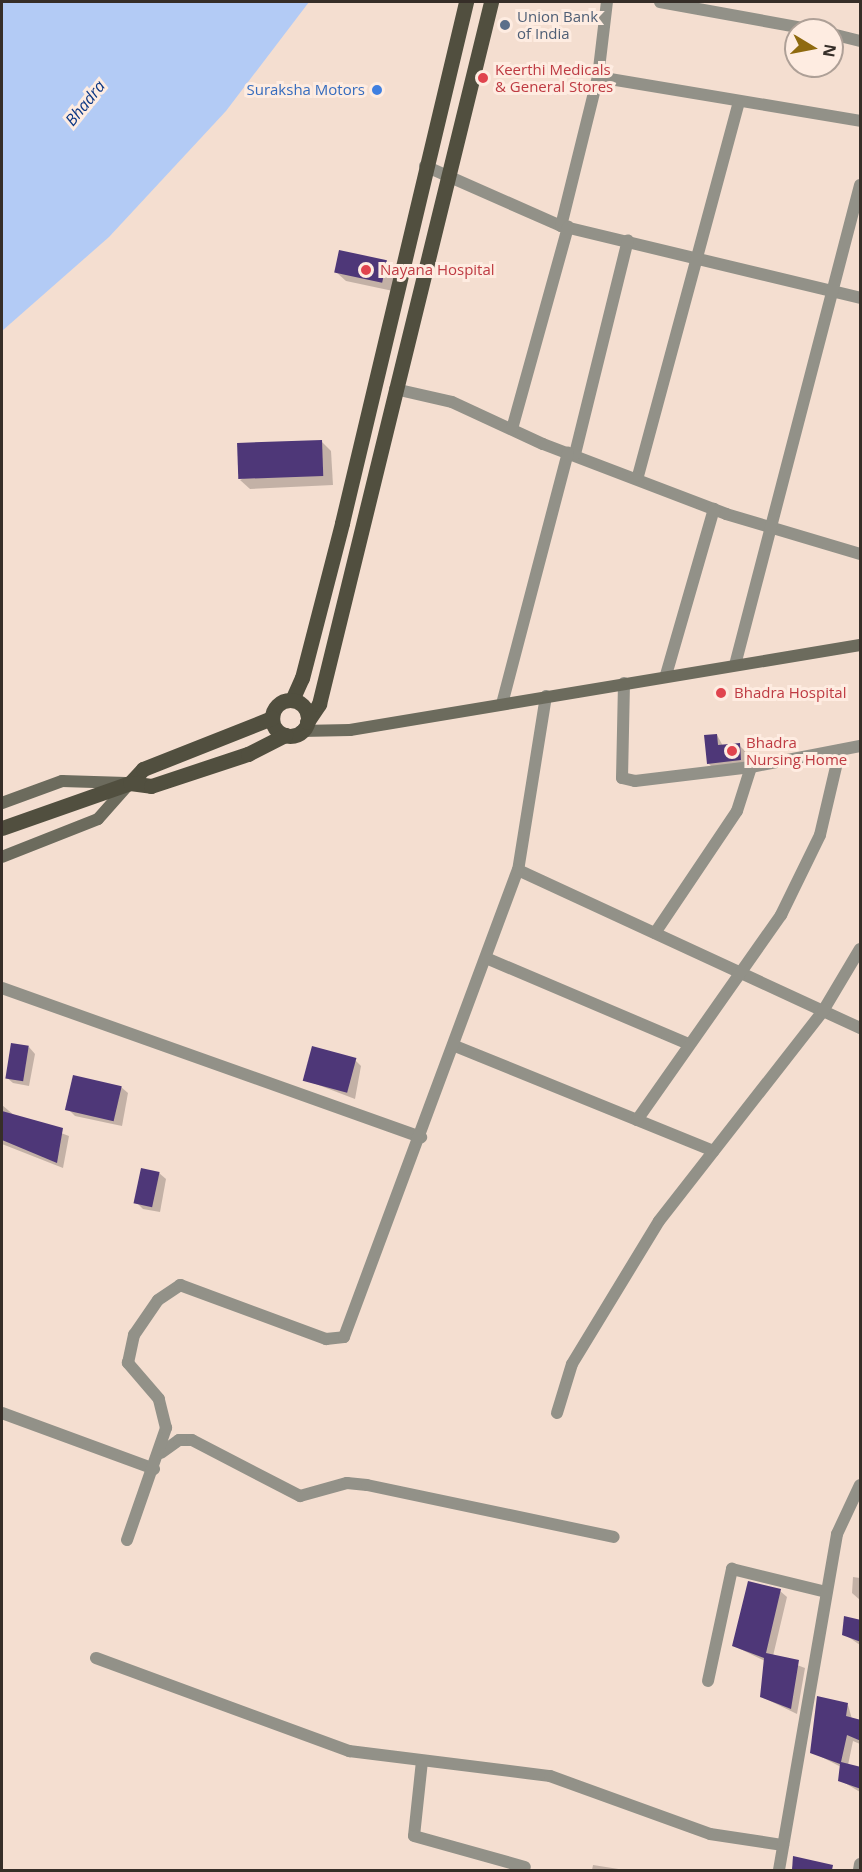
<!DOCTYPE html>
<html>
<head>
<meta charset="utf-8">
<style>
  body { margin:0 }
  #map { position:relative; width:862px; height:1872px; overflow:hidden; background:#f4ded0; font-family:"Open Sans",sans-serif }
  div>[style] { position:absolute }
  .water>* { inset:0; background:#b3cbf5 }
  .shadow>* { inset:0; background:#0003 }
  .building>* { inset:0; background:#4e3778; transform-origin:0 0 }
  .street>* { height:12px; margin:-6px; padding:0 6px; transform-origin:6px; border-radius:6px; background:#929188 }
  .secondary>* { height:12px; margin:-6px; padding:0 6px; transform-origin:6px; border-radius:6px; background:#6c6b5d }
  .primary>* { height:15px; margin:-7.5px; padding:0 7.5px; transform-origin:7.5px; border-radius:7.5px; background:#514f3f }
  .primary>.ring { margin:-7.5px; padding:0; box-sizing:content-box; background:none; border:15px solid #514f3f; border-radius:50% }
  .dots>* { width:16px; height:16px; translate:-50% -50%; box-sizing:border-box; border:3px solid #feece1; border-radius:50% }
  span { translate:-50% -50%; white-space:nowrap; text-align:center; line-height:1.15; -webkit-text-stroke:6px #feece1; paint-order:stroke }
  .service-label { font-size:15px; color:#4e5e75 }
  .left { translate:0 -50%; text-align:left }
  .health-label { font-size:15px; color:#be3a42 }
  .shop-label { font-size:15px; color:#366cbe }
  .right { translate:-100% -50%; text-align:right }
  .water-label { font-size:16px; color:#0c3784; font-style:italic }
  .frame { position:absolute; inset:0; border:3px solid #362e28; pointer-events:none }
  .north { position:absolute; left:784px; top:18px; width:60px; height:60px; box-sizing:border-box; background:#feece1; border:2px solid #aea097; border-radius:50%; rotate:100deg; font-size:16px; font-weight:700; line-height:24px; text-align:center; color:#362e28 }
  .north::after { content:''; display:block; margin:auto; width:21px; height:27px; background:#8f6a0f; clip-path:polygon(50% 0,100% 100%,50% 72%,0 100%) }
</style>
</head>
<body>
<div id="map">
  <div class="water">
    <div style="clip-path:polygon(2px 2px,309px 2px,226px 111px,109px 237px,2px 331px)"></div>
  </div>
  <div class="shadow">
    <div style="clip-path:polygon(387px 262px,396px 272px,393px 291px,346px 281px,336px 272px)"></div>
    <div style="clip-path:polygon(321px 441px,331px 451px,333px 485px,250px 489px,240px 480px)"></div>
    <div style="clip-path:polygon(717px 735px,723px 746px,739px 745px,745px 751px,747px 766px,715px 770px,708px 763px)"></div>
    <div style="clip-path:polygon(29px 1047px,35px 1054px,29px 1086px,13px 1083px,6px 1077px)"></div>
    <div style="clip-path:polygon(355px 1060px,361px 1066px,355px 1099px,308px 1081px)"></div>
    <div style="clip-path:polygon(121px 1087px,128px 1093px,122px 1126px,75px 1116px,69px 1110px)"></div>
    <div style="clip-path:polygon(2px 1105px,15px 1116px,69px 1136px,63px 1168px,2px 1144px)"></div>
    <div style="clip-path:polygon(159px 1173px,166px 1179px,160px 1212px,143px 1209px,137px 1203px)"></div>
    <div style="clip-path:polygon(853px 1577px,860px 1578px,860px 1600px,852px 1593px)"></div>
    <div style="clip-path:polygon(780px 1591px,787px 1597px,773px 1656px,805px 1668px,797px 1714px,762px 1697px,765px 1661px,734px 1646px)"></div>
    <div style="clip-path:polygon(860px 1622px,860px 1645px,844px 1634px)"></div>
    <div style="clip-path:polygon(848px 1705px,852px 1719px,860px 1721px,860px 1744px,853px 1741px,848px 1765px,860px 1768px,860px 1792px,840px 1780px,841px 1767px,812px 1752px)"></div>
    <div style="clip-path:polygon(794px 1858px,825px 1865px,831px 1870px,793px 1870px)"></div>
    <div style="clip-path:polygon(593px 1865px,625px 1870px,592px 1870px)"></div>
  </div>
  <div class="building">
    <div style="left:339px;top:250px;width:49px;height:23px;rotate:12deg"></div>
    <div style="left:322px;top:440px;width:36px;height:85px;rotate:88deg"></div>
    <div style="clip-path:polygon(717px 734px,718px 745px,740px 743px,741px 760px,707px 764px,704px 735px)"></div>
    <div style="left:11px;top:1043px;width:18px;height:36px;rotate:9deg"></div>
    <div style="left:312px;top:1046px;width:46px;height:36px;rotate:15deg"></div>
    <div style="left:73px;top:1075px;width:50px;height:36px;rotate:13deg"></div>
    <div style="clip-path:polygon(2px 1111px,63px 1128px,57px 1163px,2px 1140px)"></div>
    <div style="left:141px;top:1168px;width:19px;height:36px;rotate:12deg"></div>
    <div style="clip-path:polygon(748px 1581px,781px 1589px,766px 1653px,799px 1660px,791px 1709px,760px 1697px,764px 1658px,732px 1646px)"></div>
    <div style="clip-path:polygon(844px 1616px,861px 1620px,861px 1642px,842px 1635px)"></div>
    <div style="clip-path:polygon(817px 1696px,848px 1703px,846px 1716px,861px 1720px,861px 1741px,847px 1735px,841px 1762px,861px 1767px,861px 1789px,838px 1781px,840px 1764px,810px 1753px)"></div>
    <div style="clip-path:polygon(793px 1856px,833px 1865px,832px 1870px,792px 1870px)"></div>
  </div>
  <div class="street">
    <div style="left:660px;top:2px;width:157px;rotate:10.3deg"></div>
    <div style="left:832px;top:34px;width:29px;rotate:14deg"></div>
    <div style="left:598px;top:77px;width:266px;rotate:9.5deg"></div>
    <div style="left:425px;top:166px;width:149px;rotate:23.8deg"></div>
    <div style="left:561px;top:226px;width:308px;rotate:13.5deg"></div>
    <div style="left:561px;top:226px;width:154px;rotate:-76.1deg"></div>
    <div style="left:598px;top:77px;width:76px;rotate:-83.2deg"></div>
    <div style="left:395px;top:389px;width:58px;rotate:12.8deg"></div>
    <div style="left:452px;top:402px;width:100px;rotate:24.8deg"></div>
    <div style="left:543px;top:444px;width:196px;rotate:20.9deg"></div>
    <div style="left:726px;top:514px;width:140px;rotate:16.6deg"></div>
    <div style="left:512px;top:429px;width:210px;rotate:-74.5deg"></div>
    <div style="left:575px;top:454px;width:220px;rotate:-76.1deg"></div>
    <div style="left:638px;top:476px;width:388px;rotate:-74.9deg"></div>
    <div style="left:735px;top:665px;width:496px;rotate:-75.4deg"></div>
    <div style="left:666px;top:675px;width:173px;rotate:-73.9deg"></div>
    <div style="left:624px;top:683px;width:95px;rotate:91.2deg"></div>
    <div style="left:622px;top:778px;width:13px;rotate:13deg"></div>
    <div style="left:635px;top:781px;width:117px;rotate:-6.9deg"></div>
    <div style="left:751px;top:767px;width:111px;rotate:-10.9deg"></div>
    <div style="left:546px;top:696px;width:176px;rotate:99.1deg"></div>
    <div style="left:518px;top:870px;width:377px;rotate:24.8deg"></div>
    <div style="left:502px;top:704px;width:260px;rotate:-75.3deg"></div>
    <div style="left:655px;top:933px;width:147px;rotate:-56.1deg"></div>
    <div style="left:737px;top:811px;width:46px;rotate:-72.3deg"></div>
    <div style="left:486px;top:958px;width:220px;rotate:23deg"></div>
    <div style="left:2px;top:988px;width:445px;rotate:19.6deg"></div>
    <div style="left:455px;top:1046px;width:279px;rotate:22.1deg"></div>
    <div style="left:637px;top:1120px;width:251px;rotate:-54.9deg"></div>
    <div style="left:781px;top:915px;width:89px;rotate:-64deg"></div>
    <div style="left:820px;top:835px;width:87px;rotate:-76.8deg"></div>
    <div style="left:2px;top:1413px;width:162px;rotate:20.2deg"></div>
    <div style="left:557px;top:1413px;width:51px;rotate:-73deg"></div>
    <div style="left:572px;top:1364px;width:167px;rotate:-58.7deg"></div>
    <div style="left:659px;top:1221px;width:266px;rotate:-52deg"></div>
    <div style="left:823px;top:1011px;width:72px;rotate:-59.2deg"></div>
    <div style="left:161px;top:1453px;width:22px;rotate:-36deg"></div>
    <div style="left:179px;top:1440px;width:13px"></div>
    <div style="left:192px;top:1440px;width:122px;rotate:27.4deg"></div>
    <div style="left:300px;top:1496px;width:49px;rotate:-15.5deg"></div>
    <div style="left:347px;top:1483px;width:20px;rotate:6deg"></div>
    <div style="left:367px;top:1485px;width:252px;rotate:11.9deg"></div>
    <div style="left:127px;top:1540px;width:119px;rotate:-70.8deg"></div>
    <div style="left:166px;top:1428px;width:30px;rotate:-104deg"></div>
    <div style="left:159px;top:1399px;width:48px;rotate:-130.7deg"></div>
    <div style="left:128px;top:1363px;width:29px;rotate:-78deg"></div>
    <div style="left:134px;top:1335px;width:42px;rotate:-55.6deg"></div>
    <div style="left:158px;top:1300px;width:27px;rotate:-34deg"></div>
    <div style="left:180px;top:1285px;width:156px;rotate:20.3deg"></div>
    <div style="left:326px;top:1339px;width:18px;rotate:-6deg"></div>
    <div style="left:344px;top:1337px;width:498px;rotate:-69.6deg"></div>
    <div style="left:96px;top:1658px;width:270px;rotate:20.2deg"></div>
    <div style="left:349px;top:1751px;width:203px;rotate:7.1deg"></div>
    <div style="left:550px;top:1776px;width:170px;rotate:19.9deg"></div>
    <div style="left:710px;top:1834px;width:74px;rotate:8.6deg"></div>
    <div style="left:708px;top:1681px;width:115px;rotate:-77.9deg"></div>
    <div style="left:732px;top:1569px;width:97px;rotate:13.7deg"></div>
    <div style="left:422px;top:1761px;width:75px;rotate:96.1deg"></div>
    <div style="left:414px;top:1836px;width:115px;rotate:15.6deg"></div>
    <div style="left:779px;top:1870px;width:341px;rotate:-80.2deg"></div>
    <div style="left:837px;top:1534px;width:54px;rotate:-64.9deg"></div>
    <div style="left:859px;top:1870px;width:6px;rotate:-81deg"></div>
  </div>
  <div class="secondary">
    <div style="left:301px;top:731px;width:49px;rotate:-1.2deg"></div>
    <div style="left:350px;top:730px;width:517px;rotate:-9.46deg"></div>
    <div style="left:2px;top:803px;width:64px;rotate:-20.1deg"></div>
    <div style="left:62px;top:781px;width:64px;rotate:1.8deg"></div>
    <div style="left:2px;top:857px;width:103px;rotate:-21.6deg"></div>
    <div style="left:98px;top:819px;width:48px;rotate:-48.4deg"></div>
  </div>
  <div class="primary">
    <div style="left:292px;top:700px;width:24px;rotate:-66deg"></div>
    <div style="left:302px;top:678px;width:160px;rotate:-75.5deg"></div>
    <div style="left:342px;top:523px;width:536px;rotate:-76.61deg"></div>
    <div class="ring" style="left:272px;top:700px;width:21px;height:21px"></div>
    <div style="left:307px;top:722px;width:22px;rotate:-56deg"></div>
    <div style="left:319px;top:704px;width:723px;rotate:-76.23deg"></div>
    <div style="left:130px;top:783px;width:19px;rotate:-47deg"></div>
    <div style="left:143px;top:769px;width:139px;rotate:-21.6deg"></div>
    <div style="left:2px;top:828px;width:136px;rotate:-19.4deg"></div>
    <div style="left:130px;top:783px;width:21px;rotate:8deg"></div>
    <div style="left:151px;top:786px;width:102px;rotate:-18.3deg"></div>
    <div style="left:248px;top:754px;width:42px;rotate:-27.2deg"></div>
  </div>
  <div class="dots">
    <div style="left:505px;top:25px;background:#5c6f8a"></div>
    <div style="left:483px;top:78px;background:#e0444e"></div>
    <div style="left:377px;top:90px;background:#3f7fe0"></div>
    <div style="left:366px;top:270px;background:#e0444e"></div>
    <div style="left:721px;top:693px;background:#e0444e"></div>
    <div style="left:732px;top:751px;background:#e0444e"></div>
  </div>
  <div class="service-label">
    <span class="left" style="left:517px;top:25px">Union Bank<br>of India</span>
  </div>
  <div class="health-label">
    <span class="left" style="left:495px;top:78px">Keerthi Medicals<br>&amp; General Stores</span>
    <span class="left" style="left:380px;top:270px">Nayana Hospital</span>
    <span class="left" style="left:734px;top:693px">Bhadra Hospital</span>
    <span class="left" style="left:746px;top:751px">Bhadra<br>Nursing Home</span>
  </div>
  <div class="shop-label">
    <span class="right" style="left:365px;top:90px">Suraksha Motors</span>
  </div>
  <div class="water-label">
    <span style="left:85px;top:103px;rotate:-51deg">Bhadra</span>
  </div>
  <div class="frame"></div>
  <div class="north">N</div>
</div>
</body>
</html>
